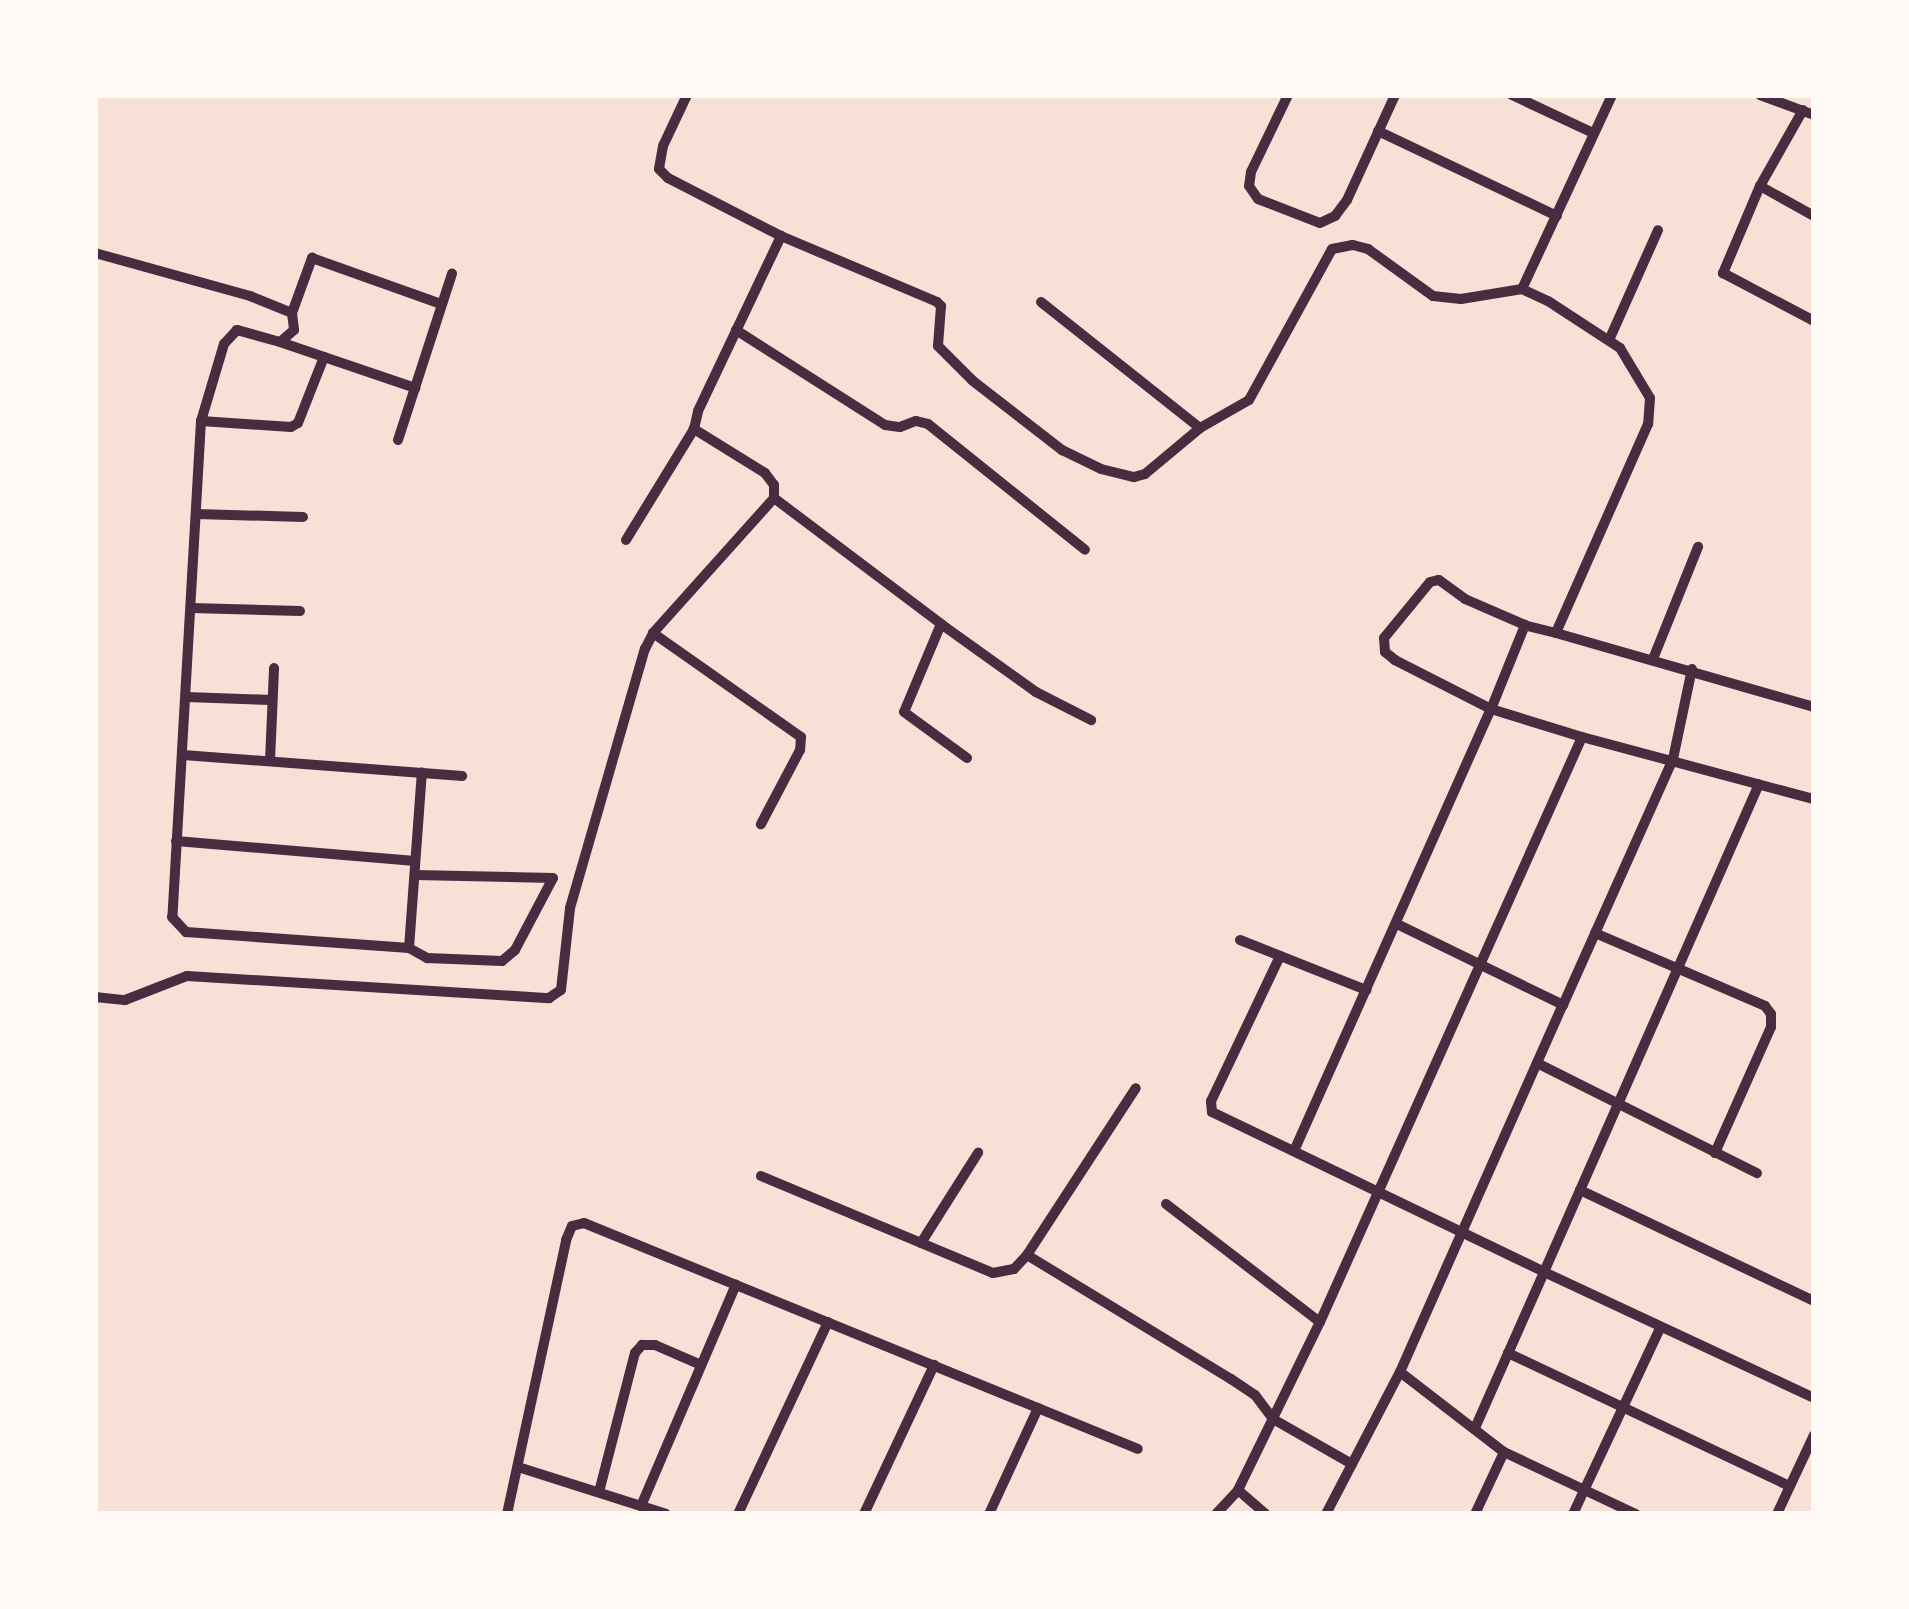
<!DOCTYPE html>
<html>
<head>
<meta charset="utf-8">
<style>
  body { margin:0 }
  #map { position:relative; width:1909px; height:1609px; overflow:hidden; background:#f7e1d7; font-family:Literata,serif }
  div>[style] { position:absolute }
  .minor>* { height:10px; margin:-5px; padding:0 5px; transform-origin:5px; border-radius:5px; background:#4a2c40 }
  span { translate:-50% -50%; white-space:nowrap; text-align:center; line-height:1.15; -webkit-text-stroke:8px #fffaf5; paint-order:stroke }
  .frame { position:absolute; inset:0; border:98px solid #fffaf5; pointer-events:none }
</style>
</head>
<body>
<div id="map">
  <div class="minor">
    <div style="left:687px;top:95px;width:56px;rotate:115.2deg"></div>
    <div style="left:663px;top:146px;width:23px;rotate:100deg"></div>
    <div style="left:659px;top:169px;width:13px;rotate:45deg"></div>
    <div style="left:668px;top:178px;width:127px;rotate:27.2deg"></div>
    <div style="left:1288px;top:95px;width:85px;rotate:115.7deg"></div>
    <div style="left:1251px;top:172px;width:14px;rotate:98deg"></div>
    <div style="left:1249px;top:186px;width:16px;rotate:55deg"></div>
    <div style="left:1258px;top:199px;width:66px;rotate:21.2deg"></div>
    <div style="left:1320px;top:223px;width:17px;rotate:-25deg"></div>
    <div style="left:1335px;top:216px;width:20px;rotate:-53deg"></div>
    <div style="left:1347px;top:200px;width:115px;rotate:-65.4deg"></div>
    <div style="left:1512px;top:95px;width:89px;rotate:25.1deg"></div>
    <div style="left:1760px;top:95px;width:58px;rotate:20.3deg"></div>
    <div style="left:1803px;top:110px;width:87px;rotate:119.5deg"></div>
    <div style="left:1760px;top:186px;width:62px;rotate:29.1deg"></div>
    <div style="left:1378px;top:131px;width:198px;rotate:25.4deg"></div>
    <div style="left:1760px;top:186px;width:95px;rotate:113deg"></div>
    <div style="left:1723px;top:273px;width:103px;rotate:27.8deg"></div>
    <div style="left:95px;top:253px;width:161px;rotate:15.5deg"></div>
    <div style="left:250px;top:296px;width:45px;rotate:22deg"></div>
    <div style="left:292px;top:313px;width:17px;rotate:83deg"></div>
    <div style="left:294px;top:330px;width:18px;rotate:139deg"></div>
    <div style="left:280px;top:342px;width:45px;rotate:-164.4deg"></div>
    <div style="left:237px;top:330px;width:19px;rotate:133deg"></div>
    <div style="left:224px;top:344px;width:80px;rotate:106.6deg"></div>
    <div style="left:201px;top:421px;width:497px;rotate:93.3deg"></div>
    <div style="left:172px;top:917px;width:21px;rotate:47deg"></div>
    <div style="left:186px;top:932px;width:224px;rotate:4.1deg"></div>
    <div style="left:409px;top:948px;width:21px;rotate:29deg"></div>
    <div style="left:427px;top:958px;width:75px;rotate:2.3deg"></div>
    <div style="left:502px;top:961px;width:17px;rotate:-40deg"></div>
    <div style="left:515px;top:950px;width:81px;rotate:-62.2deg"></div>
    <div style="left:553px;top:878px;width:138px;rotate:-178.8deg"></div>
    <div style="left:1522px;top:289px;width:214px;rotate:-65.1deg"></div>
    <div style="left:1041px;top:302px;width:203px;rotate:38.4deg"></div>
    <div style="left:292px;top:313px;width:59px;rotate:-70deg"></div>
    <div style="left:312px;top:258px;width:137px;rotate:19.6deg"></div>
    <div style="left:736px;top:330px;width:177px;rotate:32.5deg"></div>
    <div style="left:885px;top:425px;width:15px;rotate:8deg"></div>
    <div style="left:900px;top:427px;width:17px;rotate:-21deg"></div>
    <div style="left:916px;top:421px;width:12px;rotate:14deg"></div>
    <div style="left:928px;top:424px;width:201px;rotate:38.7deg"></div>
    <div style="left:1610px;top:338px;width:118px;rotate:-66deg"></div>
    <div style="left:280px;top:342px;width:143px;rotate:18.8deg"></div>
    <div style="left:201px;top:421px;width:90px;rotate:3.8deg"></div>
    <div style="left:291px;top:427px;width:8px;rotate:-30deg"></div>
    <div style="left:298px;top:423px;width:71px;rotate:-68.5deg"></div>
    <div style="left:398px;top:440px;width:175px;rotate:-72deg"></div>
    <div style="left:774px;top:498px;width:209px;rotate:37deg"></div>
    <div style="left:941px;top:624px;width:95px;rotate:112.8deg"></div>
    <div style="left:904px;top:712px;width:78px;rotate:36.1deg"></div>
    <div style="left:196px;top:514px;width:107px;rotate:1.6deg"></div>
    <div style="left:626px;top:540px;width:130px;rotate:-58.5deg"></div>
    <div style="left:191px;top:608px;width:109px;rotate:1.6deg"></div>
    <div style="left:941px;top:624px;width:117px;rotate:35.6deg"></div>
    <div style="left:1036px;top:692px;width:62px;rotate:27deg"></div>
    <div style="left:653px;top:633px;width:181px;rotate:35.1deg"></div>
    <div style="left:801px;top:737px;width:13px;rotate:94deg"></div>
    <div style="left:800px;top:750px;width:84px;rotate:117.8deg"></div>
    <div style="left:1556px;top:633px;width:268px;rotate:16deg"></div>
    <div style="left:1653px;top:659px;width:121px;rotate:-68.1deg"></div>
    <div style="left:186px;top:697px;width:86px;rotate:2deg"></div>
    <div style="left:183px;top:755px;width:280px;rotate:4.3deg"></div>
    <div style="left:270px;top:761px;width:93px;rotate:-87.5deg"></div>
    <div style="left:176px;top:841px;width:240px;rotate:4.8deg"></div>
    <div style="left:1397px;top:924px;width:185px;rotate:26deg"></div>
    <div style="left:1563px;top:1005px;width:269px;rotate:-65.9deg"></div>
    <div style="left:1673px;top:759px;width:92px;rotate:-78.1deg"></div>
    <div style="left:1595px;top:933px;width:185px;rotate:23.2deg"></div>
    <div style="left:1765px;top:1006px;width:10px;rotate:53deg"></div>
    <div style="left:1771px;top:1014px;width:13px;rotate:90deg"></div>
    <div style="left:1771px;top:1027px;width:138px;rotate:114deg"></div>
    <div style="left:1240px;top:940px;width:136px;rotate:21.6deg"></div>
    <div style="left:409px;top:948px;width:176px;rotate:-85.8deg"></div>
    <div style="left:1280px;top:956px;width:161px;rotate:115.4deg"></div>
    <div style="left:1211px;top:1101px;width:11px;rotate:85deg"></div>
    <div style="left:1212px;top:1112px;width:369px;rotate:25.7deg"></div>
    <div style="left:1544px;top:1272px;width:533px;rotate:-66.22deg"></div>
    <div style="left:95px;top:997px;width:30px;rotate:6deg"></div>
    <div style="left:125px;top:1000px;width:66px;rotate:-21.2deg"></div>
    <div style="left:187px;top:976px;width:363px;rotate:3.5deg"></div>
    <div style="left:549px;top:998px;width:14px;rotate:-34deg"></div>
    <div style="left:561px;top:990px;width:82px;rotate:-83.7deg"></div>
    <div style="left:570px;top:908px;width:270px;rotate:-73.9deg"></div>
    <div style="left:645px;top:649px;width:18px;rotate:-63deg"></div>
    <div style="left:653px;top:633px;width:181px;rotate:-48.1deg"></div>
    <div style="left:774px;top:498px;width:13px;rotate:-90deg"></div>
    <div style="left:774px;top:485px;width:15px;rotate:-127deg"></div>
    <div style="left:765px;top:473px;width:84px;rotate:-148.2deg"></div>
    <div style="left:694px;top:429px;width:18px;rotate:-77deg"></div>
    <div style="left:698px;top:411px;width:194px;rotate:-64.6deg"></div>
    <div style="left:781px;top:236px;width:169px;rotate:22.9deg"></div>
    <div style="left:937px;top:302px;width:6px;rotate:45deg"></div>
    <div style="left:941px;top:306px;width:40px;rotate:94.3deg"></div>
    <div style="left:938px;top:346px;width:49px;rotate:45deg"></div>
    <div style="left:973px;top:381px;width:113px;rotate:37.8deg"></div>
    <div style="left:1062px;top:450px;width:43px;rotate:26deg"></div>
    <div style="left:1101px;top:469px;width:34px;rotate:14deg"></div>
    <div style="left:1134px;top:477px;width:11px;rotate:-15deg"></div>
    <div style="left:1145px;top:474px;width:72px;rotate:-39.9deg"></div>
    <div style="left:1200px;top:428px;width:56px;rotate:-29.7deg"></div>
    <div style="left:1249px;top:400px;width:172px;rotate:-61.2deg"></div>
    <div style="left:1332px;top:249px;width:21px;rotate:-11deg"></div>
    <div style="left:1353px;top:245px;width:16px;rotate:15deg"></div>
    <div style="left:1368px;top:249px;width:80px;rotate:35.9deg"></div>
    <div style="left:1433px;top:296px;width:28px;rotate:6deg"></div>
    <div style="left:1461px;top:299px;width:62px;rotate:-9.3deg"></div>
    <div style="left:1522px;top:289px;width:29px;rotate:25deg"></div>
    <div style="left:1548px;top:301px;width:86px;rotate:33.1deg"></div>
    <div style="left:1620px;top:348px;width:58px;rotate:59deg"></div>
    <div style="left:1650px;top:398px;width:26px;rotate:94deg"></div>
    <div style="left:1648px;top:424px;width:228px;rotate:113.8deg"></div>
    <div style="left:1556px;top:633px;width:32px;rotate:-166deg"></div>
    <div style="left:1537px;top:1063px;width:246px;rotate:26.6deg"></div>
    <div style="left:1294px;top:1151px;width:484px;rotate:-66deg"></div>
    <div style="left:1491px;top:709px;width:108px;rotate:-153deg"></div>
    <div style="left:1395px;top:660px;width:13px;rotate:-141deg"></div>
    <div style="left:1385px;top:652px;width:14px;rotate:-94deg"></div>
    <div style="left:1384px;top:638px;width:72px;rotate:-50.6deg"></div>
    <div style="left:1430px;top:582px;width:9px;rotate:-13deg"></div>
    <div style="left:1439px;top:580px;width:32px;rotate:36deg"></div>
    <div style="left:1465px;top:599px;width:65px;rotate:23.4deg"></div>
    <div style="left:1525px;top:625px;width:91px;rotate:112deg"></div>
    <div style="left:1491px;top:709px;width:95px;rotate:17.1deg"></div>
    <div style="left:761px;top:1176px;width:251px;rotate:22.7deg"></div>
    <div style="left:993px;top:1273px;width:21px;rotate:-11deg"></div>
    <div style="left:1014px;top:1269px;width:19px;rotate:-47deg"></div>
    <div style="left:1027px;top:1255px;width:239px;rotate:31.3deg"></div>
    <div style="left:1231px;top:1379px;width:29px;rotate:34deg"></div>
    <div style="left:1255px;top:1395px;width:30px;rotate:53deg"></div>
    <div style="left:1273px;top:1419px;width:91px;rotate:29.7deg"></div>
    <div style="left:1580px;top:1190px;width:259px;rotate:25.4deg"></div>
    <div style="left:1166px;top:1204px;width:194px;rotate:37.5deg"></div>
    <div style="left:921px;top:1243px;width:107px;rotate:-57.7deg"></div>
    <div style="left:1027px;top:1255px;width:199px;rotate:-56.9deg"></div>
    <div style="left:1508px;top:1353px;width:311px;rotate:25.3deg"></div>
    <div style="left:1400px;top:1372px;width:131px;rotate:37.6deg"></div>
    <div style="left:1504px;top:1452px;width:146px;rotate:25.2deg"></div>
    <div style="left:1475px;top:1428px;width:171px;rotate:-66.1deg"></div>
    <div style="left:1544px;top:1272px;width:298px;rotate:25deg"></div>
    <div style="left:518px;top:1467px;width:155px;rotate:17.6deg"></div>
    <div style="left:1238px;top:1490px;width:37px;rotate:41deg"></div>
    <div style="left:599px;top:1492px;width:144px;rotate:-75.5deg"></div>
    <div style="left:635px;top:1353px;width:11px;rotate:-49deg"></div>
    <div style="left:642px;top:1345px;width:13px"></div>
    <div style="left:655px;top:1345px;width:50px;rotate:23.5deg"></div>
    <div style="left:641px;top:1506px;width:241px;rotate:-66.8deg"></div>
    <div style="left:507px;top:1514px;width:280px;rotate:-77.8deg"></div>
    <div style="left:566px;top:1240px;width:15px;rotate:-67deg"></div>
    <div style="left:572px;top:1226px;width:12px;rotate:-14deg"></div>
    <div style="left:584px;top:1223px;width:598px;rotate:22.19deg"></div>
    <div style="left:738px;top:1514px;width:212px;rotate:-64.9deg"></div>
    <div style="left:864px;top:1514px;width:165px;rotate:-64.8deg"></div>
    <div style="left:989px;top:1514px;width:117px;rotate:-65.2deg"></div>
    <div style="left:1216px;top:1514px;width:33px;rotate:-47deg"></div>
    <div style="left:1238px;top:1490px;width:187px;rotate:-64deg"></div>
    <div style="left:1320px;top:1322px;width:641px;rotate:-65.87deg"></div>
    <div style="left:1582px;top:737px;width:240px;rotate:15deg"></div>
    <div style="left:1326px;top:1514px;width:160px;rotate:-62.5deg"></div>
    <div style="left:1400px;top:1372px;width:402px;rotate:-66.1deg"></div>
    <div style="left:1475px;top:1514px;width:68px;rotate:-64.9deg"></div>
    <div style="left:1573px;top:1514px;width:205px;rotate:-64.9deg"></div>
    <div style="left:1777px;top:1514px;width:87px;rotate:-64.9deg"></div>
  </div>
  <div class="frame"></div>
</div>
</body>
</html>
